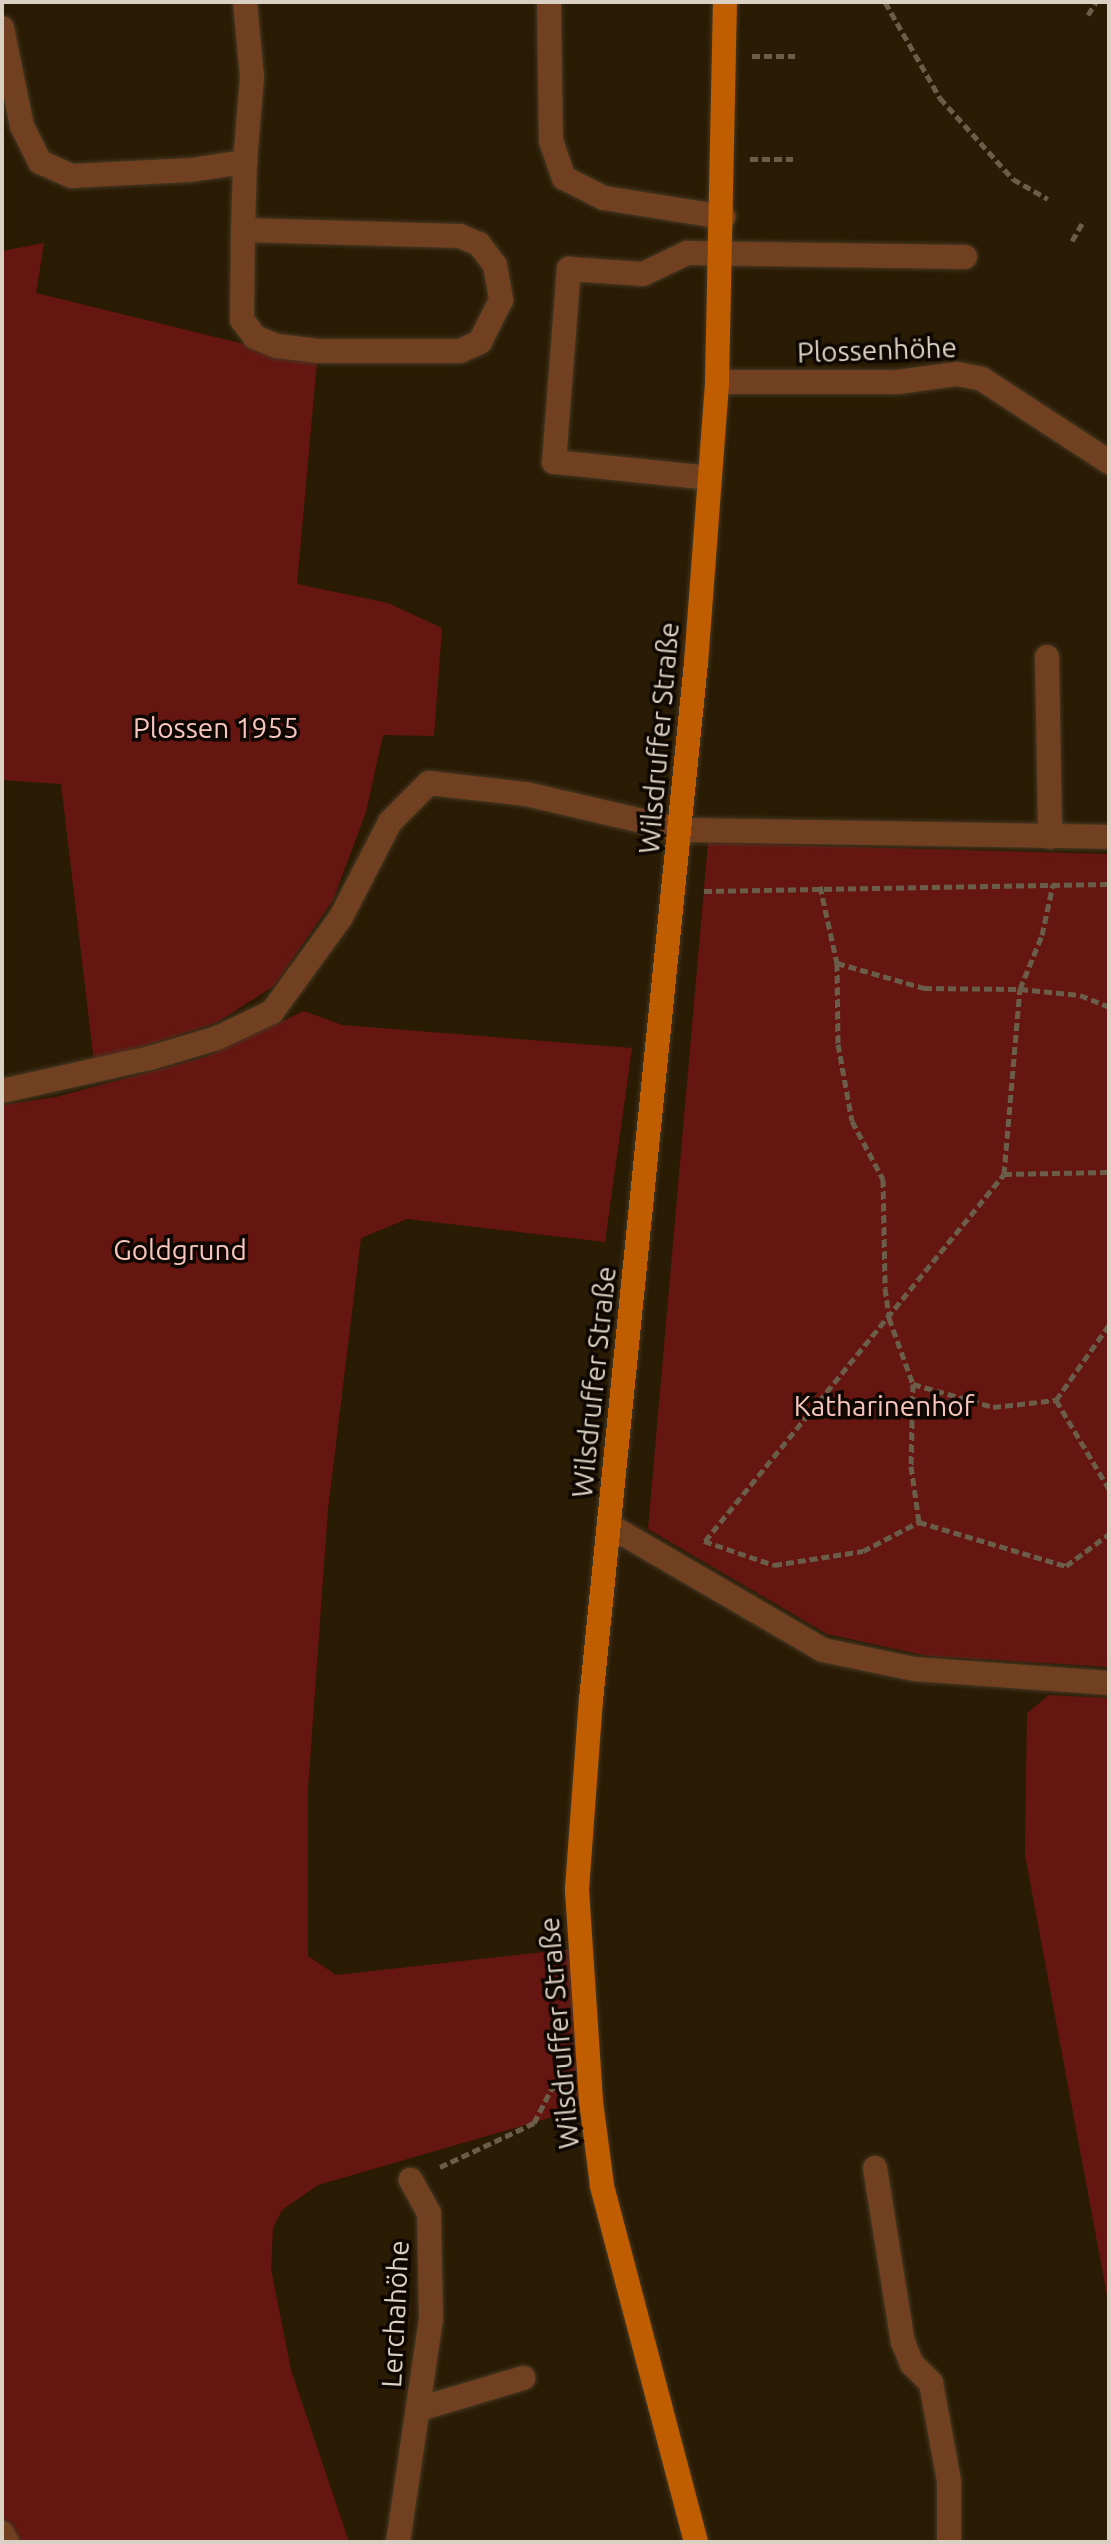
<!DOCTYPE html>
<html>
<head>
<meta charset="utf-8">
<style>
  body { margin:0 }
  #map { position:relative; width:1111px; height:2544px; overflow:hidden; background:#2a1b04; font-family:Ubuntu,sans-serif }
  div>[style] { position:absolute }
  .green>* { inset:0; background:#661611 }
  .path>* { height:5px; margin-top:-2.5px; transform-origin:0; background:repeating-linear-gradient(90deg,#6a5d4a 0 8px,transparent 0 12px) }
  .roads { filter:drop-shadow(0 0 2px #463823) drop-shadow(0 0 2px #463823) }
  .minor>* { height:24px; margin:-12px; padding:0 12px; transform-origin:12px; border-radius:12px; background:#704021 }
  .major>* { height:24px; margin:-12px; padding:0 12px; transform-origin:12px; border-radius:12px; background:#c05d01 }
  span { translate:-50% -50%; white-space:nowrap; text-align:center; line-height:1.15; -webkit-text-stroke:7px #0e0702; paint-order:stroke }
  .street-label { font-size:28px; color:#dad0c3 }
  .park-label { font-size:28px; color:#f8c6be }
  .frame { position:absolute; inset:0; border:4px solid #dad0c3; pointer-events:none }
</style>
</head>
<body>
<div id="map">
  <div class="green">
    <div style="clip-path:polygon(44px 243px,36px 293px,317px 362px,297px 584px,388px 603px,442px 628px,434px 736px,383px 735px,366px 812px,333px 900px,274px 986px,216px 1023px,94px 1062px,61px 784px,2px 780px,2px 251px)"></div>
    <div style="clip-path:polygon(708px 843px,1109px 854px,1109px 1667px,928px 1656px,827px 1634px,648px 1529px)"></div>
    <div style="clip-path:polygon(304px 1011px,342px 1025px,632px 1048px,605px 1242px,407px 1219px,361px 1238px,328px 1509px,308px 1789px,308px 1956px,336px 1975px,581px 1948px,591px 2101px,549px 2118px,318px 2185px,282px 2210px,273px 2228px,271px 2269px,291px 2370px,349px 2542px,7px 2542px,2px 2533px,2px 1105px,56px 1097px,205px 1057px)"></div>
    <div style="clip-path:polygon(1049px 1695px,1109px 1698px,1109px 2306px,1025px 1855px,1027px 1713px)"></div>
  </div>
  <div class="path">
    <div style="left:885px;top:2px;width:111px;rotate:60.2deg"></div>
    <div style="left:940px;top:98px;width:109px;rotate:48deg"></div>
    <div style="left:1013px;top:179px;width:40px;rotate:29.7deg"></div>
    <div style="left:1088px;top:15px;width:15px;rotate:-58deg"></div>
    <div style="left:752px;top:56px;width:43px"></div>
    <div style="left:750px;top:159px;width:43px"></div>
    <div style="left:1072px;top:241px;width:24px;rotate:-60deg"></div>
    <div style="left:820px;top:886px;width:79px;rotate:77.6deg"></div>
    <div style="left:837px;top:963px;width:81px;rotate:89.3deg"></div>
    <div style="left:838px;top:1044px;width:78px;rotate:79.7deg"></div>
    <div style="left:852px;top:1121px;width:66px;rotate:61.9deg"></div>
    <div style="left:883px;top:1179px;width:109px;rotate:88.9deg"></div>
    <div style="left:885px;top:1288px;width:30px;rotate:82deg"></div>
    <div style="left:889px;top:1318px;width:70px;rotate:70deg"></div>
    <div style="left:913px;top:1384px;width:82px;rotate:91.4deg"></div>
    <div style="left:911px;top:1466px;width:57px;rotate:81.9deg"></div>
    <div style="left:704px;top:891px;width:405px;rotate:-1deg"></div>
    <div style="left:837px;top:963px;width:91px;rotate:16deg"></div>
    <div style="left:924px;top:988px;width:96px;rotate:0.6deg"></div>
    <div style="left:1020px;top:989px;width:58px;rotate:-67.8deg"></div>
    <div style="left:1042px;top:935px;width:52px;rotate:-77.8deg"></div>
    <div style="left:1004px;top:1174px;width:105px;rotate:-1.1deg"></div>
    <div style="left:1109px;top:1325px;width:92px;rotate:125.2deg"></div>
    <div style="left:1056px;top:1400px;width:104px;rotate:59.2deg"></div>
    <div style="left:913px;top:1384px;width:83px;rotate:16deg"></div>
    <div style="left:993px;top:1407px;width:63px;rotate:-6.3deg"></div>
    <div style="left:704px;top:1541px;width:74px;rotate:18.9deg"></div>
    <div style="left:774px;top:1565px;width:90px;rotate:-8.9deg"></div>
    <div style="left:863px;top:1551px;width:63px;rotate:-27.4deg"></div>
    <div style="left:919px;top:1522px;width:153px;rotate:16.7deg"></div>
    <div style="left:1066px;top:1566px;width:54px;rotate:-36.7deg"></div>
    <div style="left:705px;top:1541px;width:473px;rotate:-50.8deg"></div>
    <div style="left:1004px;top:1174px;width:186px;rotate:-85.1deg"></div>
    <div style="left:1020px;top:989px;width:60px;rotate:5.7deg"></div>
    <div style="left:1080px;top:995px;width:31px;rotate:22deg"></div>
    <div style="left:440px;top:2167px;width:104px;rotate:-25.1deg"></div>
    <div style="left:534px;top:2123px;width:38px;rotate:-63deg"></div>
    <div style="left:551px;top:2089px;width:12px;rotate:-31deg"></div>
  </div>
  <div class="roads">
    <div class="minor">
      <div style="left:549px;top:2px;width:139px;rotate:89.2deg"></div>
      <div style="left:551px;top:141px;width:39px;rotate:71deg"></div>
      <div style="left:564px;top:178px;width:45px;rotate:26.6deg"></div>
      <div style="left:604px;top:198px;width:121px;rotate:9deg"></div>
      <div style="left:2px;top:28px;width:100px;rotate:78.5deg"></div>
      <div style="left:22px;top:126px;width:40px;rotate:63.4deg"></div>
      <div style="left:40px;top:162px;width:35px;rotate:24deg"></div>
      <div style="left:72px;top:176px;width:119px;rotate:-2.9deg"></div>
      <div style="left:191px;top:170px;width:55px;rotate:-8.4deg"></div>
      <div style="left:245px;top:162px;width:85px;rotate:-85.3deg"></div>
      <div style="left:252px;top:77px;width:75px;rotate:-95.3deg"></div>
      <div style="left:243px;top:230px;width:217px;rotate:1.6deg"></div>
      <div style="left:460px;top:236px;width:21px;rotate:23deg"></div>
      <div style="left:479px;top:244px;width:26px;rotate:53deg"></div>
      <div style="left:495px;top:265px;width:36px;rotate:80deg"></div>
      <div style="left:501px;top:300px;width:47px;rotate:116.6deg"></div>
      <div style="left:480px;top:342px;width:22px;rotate:156deg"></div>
      <div style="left:460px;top:351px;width:141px;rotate:180deg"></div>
      <div style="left:319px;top:351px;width:42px;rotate:-173.2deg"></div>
      <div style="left:277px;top:346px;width:24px;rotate:-158deg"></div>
      <div style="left:255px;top:337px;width:21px;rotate:-127deg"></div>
      <div style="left:242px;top:320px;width:90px;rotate:-89.4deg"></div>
      <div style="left:243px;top:230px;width:68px;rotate:-88.3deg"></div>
      <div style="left:717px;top:382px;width:181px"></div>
      <div style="left:898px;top:382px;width:60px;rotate:-7.7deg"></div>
      <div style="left:957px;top:374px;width:25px;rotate:11deg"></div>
      <div style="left:982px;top:379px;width:152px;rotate:33.2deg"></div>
      <div style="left:710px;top:478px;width:157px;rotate:-174.1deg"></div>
      <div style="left:554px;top:462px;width:194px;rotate:-85.6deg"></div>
      <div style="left:569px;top:269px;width:74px;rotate:3.9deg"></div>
      <div style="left:643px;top:274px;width:49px;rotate:-25.5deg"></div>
      <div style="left:687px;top:253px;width:278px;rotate:0.8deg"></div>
      <div style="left:1047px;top:657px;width:180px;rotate:89deg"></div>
      <div style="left:2px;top:1091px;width:152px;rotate:-12.6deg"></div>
      <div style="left:150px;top:1058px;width:70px;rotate:-16.6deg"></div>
      <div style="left:217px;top:1038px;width:61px;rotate:-25.3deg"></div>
      <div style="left:272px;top:1012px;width:117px;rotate:-54deg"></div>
      <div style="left:341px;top:917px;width:107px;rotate:-62.7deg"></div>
      <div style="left:390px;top:822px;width:55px;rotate:-45deg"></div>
      <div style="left:429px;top:783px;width:98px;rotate:6.5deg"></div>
      <div style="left:526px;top:794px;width:159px;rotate:13.1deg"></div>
      <div style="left:681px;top:830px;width:428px;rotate:0.9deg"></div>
      <div style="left:610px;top:1526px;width:246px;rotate:30.2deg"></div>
      <div style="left:823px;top:1650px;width:93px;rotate:11.8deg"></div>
      <div style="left:914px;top:1669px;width:196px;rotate:4.1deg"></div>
      <div style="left:875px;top:2168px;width:176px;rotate:80.9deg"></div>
      <div style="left:903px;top:2342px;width:24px;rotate:68deg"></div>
      <div style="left:912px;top:2364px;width:27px;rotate:45deg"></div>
      <div style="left:931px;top:2383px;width:100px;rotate:79.6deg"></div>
      <div style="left:949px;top:2481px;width:61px;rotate:90deg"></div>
      <div style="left:419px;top:2409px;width:109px;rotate:-16.6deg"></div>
      <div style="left:2px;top:2533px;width:10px;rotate:61deg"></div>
      <div style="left:398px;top:2542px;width:225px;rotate:-81.6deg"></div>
      <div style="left:431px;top:2319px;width:106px;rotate:-91.1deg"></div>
      <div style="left:429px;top:2213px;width:38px;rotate:-119deg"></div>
    </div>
    <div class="major">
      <div style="left:696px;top:2542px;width:369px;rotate:-104.8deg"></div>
      <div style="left:602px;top:2185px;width:85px;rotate:-97.5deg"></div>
      <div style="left:591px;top:2101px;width:212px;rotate:-93.8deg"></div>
      <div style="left:577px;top:1889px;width:190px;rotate:-85.8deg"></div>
      <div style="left:591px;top:1700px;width:1042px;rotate:-84.22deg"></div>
      <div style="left:696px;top:663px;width:282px;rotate:-85.7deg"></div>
      <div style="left:717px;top:382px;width:380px;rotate:-88.8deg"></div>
    </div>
  </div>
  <div class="street-label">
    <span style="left:877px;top:350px;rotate:-2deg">Plossenhöhe</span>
    <span style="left:659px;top:738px;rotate:-85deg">Wilsdruffer Straße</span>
    <span style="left:594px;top:1382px;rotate:-84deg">Wilsdruffer Straße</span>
    <span style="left:559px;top:2033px;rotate:-95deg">Wilsdruffer Straße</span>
    <span style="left:395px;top:2314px;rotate:-87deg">Lerchahöhe</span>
  </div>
  <div class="park-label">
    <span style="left:216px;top:728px">Plossen 1955</span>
    <span style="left:180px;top:1250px">Goldgrund</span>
    <span style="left:884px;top:1406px">Katharinenhof</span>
  </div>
  <div class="frame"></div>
</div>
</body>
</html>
